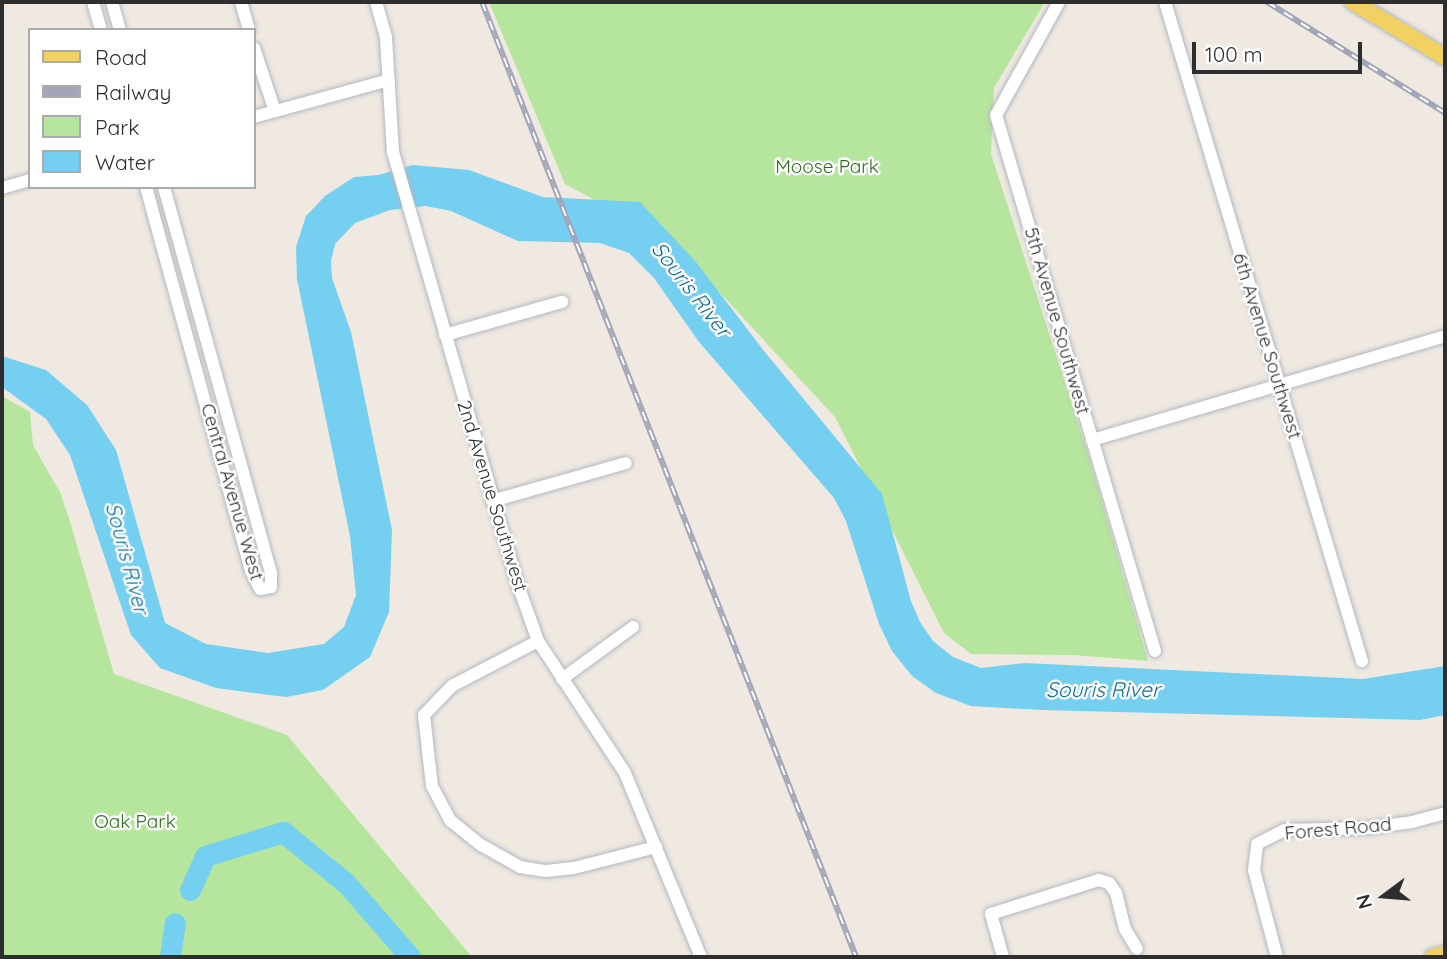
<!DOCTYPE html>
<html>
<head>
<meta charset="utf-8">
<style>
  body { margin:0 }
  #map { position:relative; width:1447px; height:959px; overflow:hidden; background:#efe9e1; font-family:Quicksand,sans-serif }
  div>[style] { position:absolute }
  .green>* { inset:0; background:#b6e59e }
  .water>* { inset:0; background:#75cff0 }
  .river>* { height:21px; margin:-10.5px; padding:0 10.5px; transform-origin:10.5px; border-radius:10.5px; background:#75cff0 }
  .roads { filter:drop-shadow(0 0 2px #b4b7c1) drop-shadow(0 0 2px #b4b7c1) }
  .minor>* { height:12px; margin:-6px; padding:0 6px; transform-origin:6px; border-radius:6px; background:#fff }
  .major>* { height:16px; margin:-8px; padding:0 8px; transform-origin:8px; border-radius:8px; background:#f2d163 }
  .rail>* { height:6px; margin-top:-3px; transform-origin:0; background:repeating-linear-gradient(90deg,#fff 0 10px,#a3a6b8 0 20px); box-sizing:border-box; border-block:2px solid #a3a6b8 }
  span { translate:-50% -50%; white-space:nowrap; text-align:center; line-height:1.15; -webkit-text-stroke:5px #fff; paint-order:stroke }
  .park-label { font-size:19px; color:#2c6e1b }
  .street-label { font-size:19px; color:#2e2e2e }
  .water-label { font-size:21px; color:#0d6fa3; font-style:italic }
  .frame { position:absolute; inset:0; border:4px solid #2e2e2e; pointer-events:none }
  .legend { position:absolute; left:28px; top:28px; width:228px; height:161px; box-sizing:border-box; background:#fff; border:2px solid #ababab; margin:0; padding:9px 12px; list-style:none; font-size:21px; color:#2e2e2e }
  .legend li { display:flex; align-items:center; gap:14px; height:35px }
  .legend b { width:35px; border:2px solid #ababab }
  .north { position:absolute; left:1349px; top:861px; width:70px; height:70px; -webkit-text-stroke:5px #fff; paint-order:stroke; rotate:254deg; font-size:19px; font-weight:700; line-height:28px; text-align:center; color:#2e2e2e }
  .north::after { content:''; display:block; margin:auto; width:24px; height:32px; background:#2e2e2e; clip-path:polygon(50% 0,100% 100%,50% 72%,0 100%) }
  .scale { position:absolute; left:1192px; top:42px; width:170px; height:32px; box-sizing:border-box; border:4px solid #2e2e2e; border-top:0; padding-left:9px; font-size:21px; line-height:24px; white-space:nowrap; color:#2e2e2e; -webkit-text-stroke:5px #fff; paint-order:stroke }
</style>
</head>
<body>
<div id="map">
  <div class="green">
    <div style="clip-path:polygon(489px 2px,1045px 2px,994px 88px,991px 154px,1090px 460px,1148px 661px,1074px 655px,971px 654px,944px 633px,835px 417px,673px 242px,565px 184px)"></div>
    <div style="clip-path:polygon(2px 396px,30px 412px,33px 445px,60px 492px,69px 518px,114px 674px,287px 735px,472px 957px,2px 957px)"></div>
  </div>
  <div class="water">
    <div style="clip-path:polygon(413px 165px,469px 170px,543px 197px,640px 202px,696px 262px,764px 351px,882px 494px,911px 601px,920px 622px,933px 641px,953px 657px,981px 668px,1025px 663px,1363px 679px,1445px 666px,1445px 715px,1420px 720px,1042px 710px,971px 706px,936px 693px,912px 676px,892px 651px,879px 624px,846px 521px,834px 498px,699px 342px,654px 278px,629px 253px,600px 243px,518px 241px,451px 211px,426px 206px,390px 210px,355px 223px,335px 244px,331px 261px,332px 278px,351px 332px,392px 530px,389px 612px,370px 657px,323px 690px,286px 697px,216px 688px,160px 668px,131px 635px,70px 455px,46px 419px,2px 387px,2px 356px,46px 370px,87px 405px,116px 450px,165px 623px,206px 644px,268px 653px,324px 644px,344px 627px,356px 595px,350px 536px,297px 279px,296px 247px,306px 216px,325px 196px,354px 177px,378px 175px)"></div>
  </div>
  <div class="river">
    <div style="left:190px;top:890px;width:37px;rotate:-66deg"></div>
    <div style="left:205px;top:856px;width:82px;rotate:-17.1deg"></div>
    <div style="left:283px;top:832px;width:81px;rotate:39deg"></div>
    <div style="left:346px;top:883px;width:98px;rotate:49.1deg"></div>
    <div style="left:170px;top:957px;width:34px;rotate:-82deg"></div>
  </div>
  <div class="roads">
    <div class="minor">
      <div style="left:93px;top:2px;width:29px;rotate:74deg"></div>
      <div style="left:112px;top:2px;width:29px;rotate:74deg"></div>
      <div style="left:241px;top:2px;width:29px;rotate:74deg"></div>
      <div style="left:376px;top:2px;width:37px;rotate:74deg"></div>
      <div style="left:386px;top:38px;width:114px;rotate:86.5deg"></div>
      <div style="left:393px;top:152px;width:451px;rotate:73.9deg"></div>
      <div style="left:518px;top:585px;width:59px;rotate:70.3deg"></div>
      <div style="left:538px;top:641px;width:158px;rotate:56.6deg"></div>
      <div style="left:625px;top:773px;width:199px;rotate:67.6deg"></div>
      <div style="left:1059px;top:2px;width:129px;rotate:119.1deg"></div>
      <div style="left:996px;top:115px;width:559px;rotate:73.48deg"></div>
      <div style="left:1165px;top:2px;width:688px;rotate:73.36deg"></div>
      <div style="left:254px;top:48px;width:66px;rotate:71.6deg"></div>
      <div style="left:254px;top:117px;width:140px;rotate:-15.3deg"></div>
      <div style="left:146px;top:187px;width:398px;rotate:74.7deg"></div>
      <div style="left:251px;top:571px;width:20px;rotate:63deg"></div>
      <div style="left:260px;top:589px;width:11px;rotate:-10deg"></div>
      <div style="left:271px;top:587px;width:14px;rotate:-90deg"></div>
      <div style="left:271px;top:573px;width:401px;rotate:-105.5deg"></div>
      <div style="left:2px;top:188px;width:29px;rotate:-16deg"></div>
      <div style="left:445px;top:335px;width:122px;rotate:-15.8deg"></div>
      <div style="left:1092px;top:440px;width:368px;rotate:-16.4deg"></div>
      <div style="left:492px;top:501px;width:139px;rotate:-15.8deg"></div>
      <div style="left:538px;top:641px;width:97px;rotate:152.4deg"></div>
      <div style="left:452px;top:686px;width:40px;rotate:134deg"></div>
      <div style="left:424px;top:715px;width:71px;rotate:83.6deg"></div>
      <div style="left:432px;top:786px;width:40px;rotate:62deg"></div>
      <div style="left:451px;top:821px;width:38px;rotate:39deg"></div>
      <div style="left:481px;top:845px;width:45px;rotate:29.4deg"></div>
      <div style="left:520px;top:867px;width:26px;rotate:9deg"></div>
      <div style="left:546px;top:871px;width:28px;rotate:-6deg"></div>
      <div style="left:574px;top:868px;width:85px;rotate:-14.4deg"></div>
      <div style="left:562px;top:679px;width:88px;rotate:-36.2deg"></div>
      <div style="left:1003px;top:957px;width:45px;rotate:-105.6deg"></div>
      <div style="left:991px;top:914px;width:113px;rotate:-17.5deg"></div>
      <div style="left:1099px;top:880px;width:10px;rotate:17deg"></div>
      <div style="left:1109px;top:883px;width:12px;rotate:55deg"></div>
      <div style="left:1116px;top:893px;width:37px;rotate:76deg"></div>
      <div style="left:1125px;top:929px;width:23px;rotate:59deg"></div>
      <div style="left:1277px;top:957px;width:90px;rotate:-104.8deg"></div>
      <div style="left:1254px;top:870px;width:26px;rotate:-83deg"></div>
      <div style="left:1257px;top:844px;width:31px;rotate:-27deg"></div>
      <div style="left:1285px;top:830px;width:84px;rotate:-1.4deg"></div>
      <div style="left:1369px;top:828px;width:43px;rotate:-7.9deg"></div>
      <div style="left:1412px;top:822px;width:34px;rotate:-15deg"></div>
    </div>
    <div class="major">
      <div style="left:1353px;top:2px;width:107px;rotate:30.9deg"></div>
      <div style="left:1433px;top:957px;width:12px;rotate:-14deg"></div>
    </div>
  </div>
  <div class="rail">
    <div style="left:482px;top:2px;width:1026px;rotate:68.61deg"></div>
    <div style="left:1267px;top:2px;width:210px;rotate:31.9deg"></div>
  </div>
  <div class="park-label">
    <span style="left:827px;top:167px">Moose Park</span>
    <span style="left:135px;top:822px">Oak Park</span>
  </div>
  <div class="street-label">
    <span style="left:1057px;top:321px;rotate:74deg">5th Avenue Southwest</span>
    <span style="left:1267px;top:346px;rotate:73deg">6th Avenue Southwest</span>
    <span style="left:232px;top:492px;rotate:74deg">Central Avenue West</span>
    <span style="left:492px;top:496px;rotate:73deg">2nd Avenue Southwest</span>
    <span style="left:1338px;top:829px;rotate:-5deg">Forest Road</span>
  </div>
  <div class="water-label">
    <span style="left:692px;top:289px;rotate:52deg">Souris River</span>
    <span style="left:128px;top:558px;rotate:75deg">Souris River</span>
    <span style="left:1103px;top:689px">Souris River</span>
  </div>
  <div class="frame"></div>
  <ul class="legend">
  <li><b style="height:9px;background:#f2d163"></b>Road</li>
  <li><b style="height:9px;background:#a3a6b8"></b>Railway</li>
  <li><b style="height:19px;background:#b6e59e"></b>Park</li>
  <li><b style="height:19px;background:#75cff0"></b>Water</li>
  </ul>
  <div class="north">N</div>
  <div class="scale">100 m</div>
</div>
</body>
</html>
